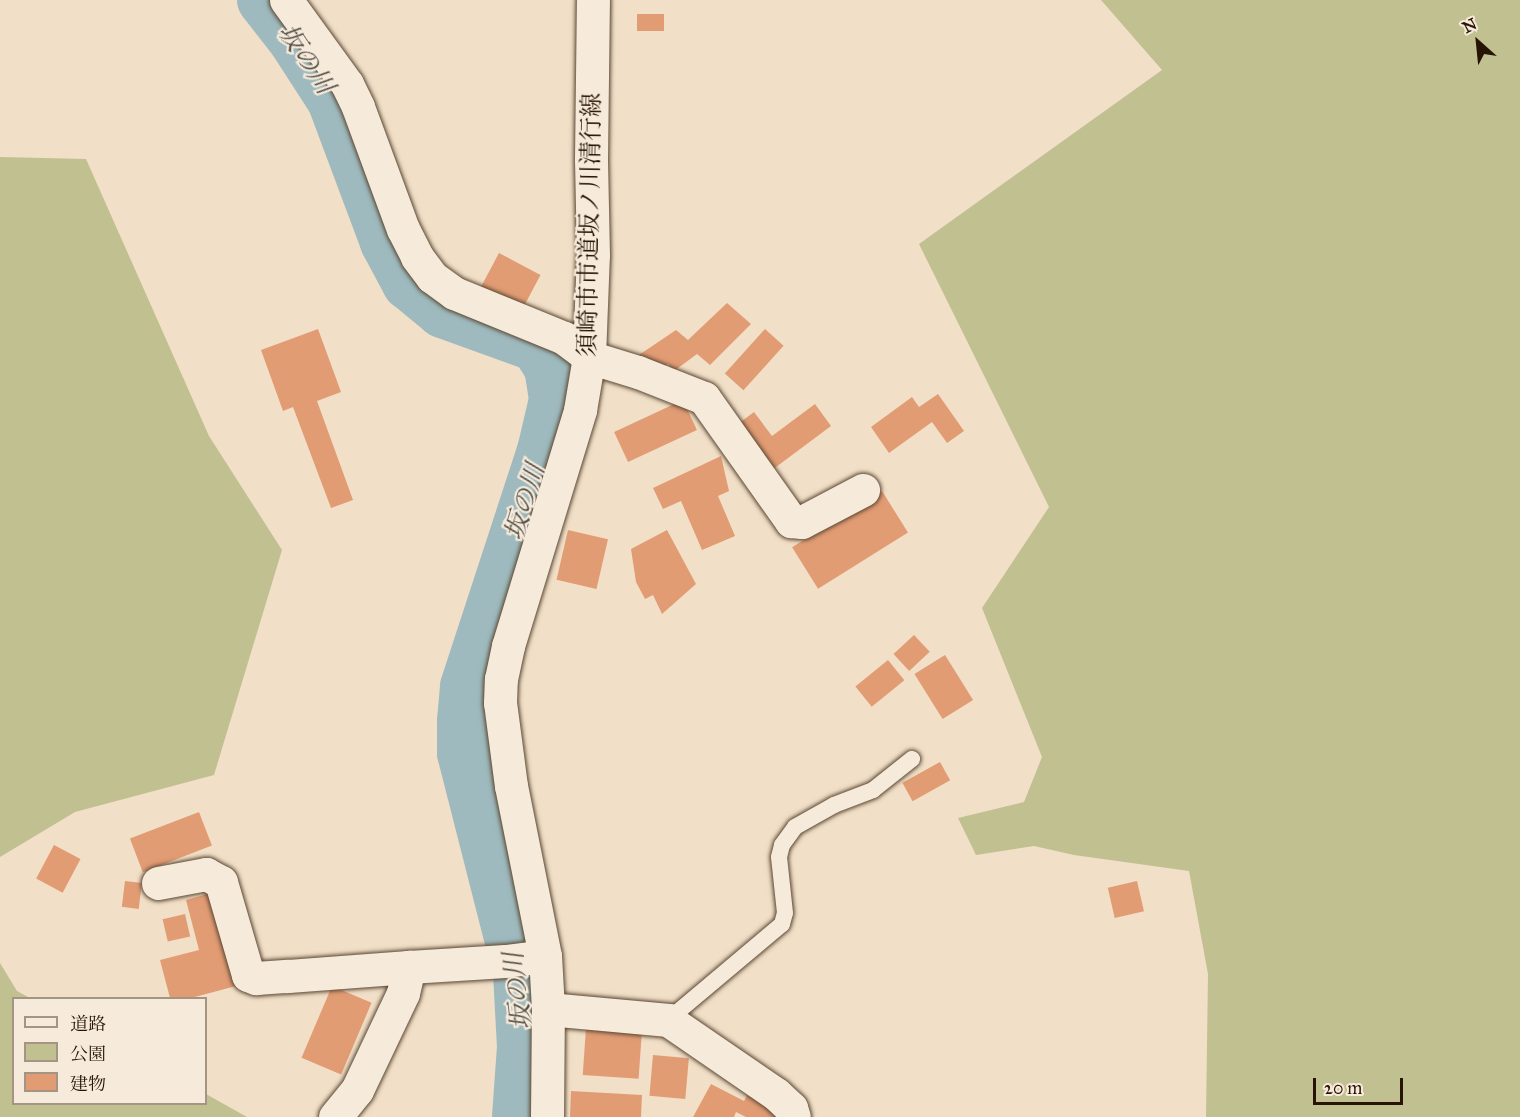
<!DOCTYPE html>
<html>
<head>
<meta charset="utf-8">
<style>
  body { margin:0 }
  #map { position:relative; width:1520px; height:1117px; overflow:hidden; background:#f1dfc7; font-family:"IM FELL Great Primer","Noto Serif JP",serif }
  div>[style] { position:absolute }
  .green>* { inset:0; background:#c1c091 }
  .river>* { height:54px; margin:-27px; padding:0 27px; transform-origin:27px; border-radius:27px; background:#9ebabe }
  .building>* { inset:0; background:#e29c74; transform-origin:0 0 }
  .roads { filter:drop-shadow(0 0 2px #5a4733) drop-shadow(0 0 2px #5a4733) }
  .lane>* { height:16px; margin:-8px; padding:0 8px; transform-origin:8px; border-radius:8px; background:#f6eadb }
  .street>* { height:33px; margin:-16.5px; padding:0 16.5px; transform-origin:16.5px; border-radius:16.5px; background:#f6eadb }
  .secondary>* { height:33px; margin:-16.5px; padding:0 16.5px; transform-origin:16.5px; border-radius:16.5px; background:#f6eadb }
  span { translate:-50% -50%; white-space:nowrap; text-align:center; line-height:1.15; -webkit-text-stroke:4.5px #f6eadb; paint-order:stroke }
  .street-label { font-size:24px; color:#271402 }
  .water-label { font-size:26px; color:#514e44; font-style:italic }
  .legend { position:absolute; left:12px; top:997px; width:195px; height:108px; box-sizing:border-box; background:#f6eadb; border:2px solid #a39484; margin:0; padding:8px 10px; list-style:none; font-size:18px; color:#271402 }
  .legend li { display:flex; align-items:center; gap:12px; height:30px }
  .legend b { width:30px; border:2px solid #a39484 }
  .north { position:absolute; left:1448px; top:12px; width:60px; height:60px; -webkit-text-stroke:4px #f6eadb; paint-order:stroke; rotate:333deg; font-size:16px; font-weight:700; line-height:24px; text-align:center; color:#271402 }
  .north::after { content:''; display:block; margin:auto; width:21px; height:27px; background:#271402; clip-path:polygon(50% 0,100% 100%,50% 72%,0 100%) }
  .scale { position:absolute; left:1313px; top:1078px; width:90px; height:27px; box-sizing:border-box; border:3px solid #271402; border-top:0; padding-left:8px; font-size:18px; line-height:21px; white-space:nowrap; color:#271402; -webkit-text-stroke:4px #f6eadb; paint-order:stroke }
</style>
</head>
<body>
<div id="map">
  <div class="green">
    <div style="clip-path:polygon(1101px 0,1520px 0,1520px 1117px,1206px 1117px,1208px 974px,1189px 871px,1074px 855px,1034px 846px,976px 855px,958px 818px,1024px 802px,1042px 757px,982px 608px,1049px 507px,919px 244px,1162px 70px)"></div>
    <div style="clip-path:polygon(0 157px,86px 159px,209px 436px,282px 550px,214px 775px,75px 812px,0 857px)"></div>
    <div style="clip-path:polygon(0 963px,17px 991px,30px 998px,14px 998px,14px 1104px,206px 1104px,206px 1094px,247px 1117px,0 1117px)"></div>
  </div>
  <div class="river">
    <div style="left:264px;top:0;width:52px;rotate:52deg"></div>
    <div style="left:296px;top:41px;width:70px;rotate:57.2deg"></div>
    <div style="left:334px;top:100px;width:152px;rotate:69.5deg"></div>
    <div style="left:387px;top:242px;width:47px;rotate:61.8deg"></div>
    <div style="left:409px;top:283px;width:44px;rotate:39.5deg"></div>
    <div style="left:443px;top:311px;width:100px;rotate:19.9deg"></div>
    <div style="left:537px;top:345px;width:26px;rotate:58deg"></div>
    <div style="left:551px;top:367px;width:33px;rotate:81deg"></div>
    <div style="left:556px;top:400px;width:52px;rotate:103.2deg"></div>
    <div style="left:544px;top:451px;width:248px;rotate:108.1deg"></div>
    <div style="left:467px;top:687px;width:35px;rotate:95deg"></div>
    <div style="left:464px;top:722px;width:31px;rotate:90deg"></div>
    <div style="left:464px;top:753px;width:227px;rotate:75.7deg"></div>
    <div style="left:520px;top:973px;width:74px;rotate:86.9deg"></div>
    <div style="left:524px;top:1047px;width:70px;rotate:94.1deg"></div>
  </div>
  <div class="building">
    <div style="left:664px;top:14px;width:17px;height:27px;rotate:90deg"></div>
    <div style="left:499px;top:253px;width:47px;height:42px;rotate:28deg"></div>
    <div style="clip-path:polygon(727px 303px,751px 324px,710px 365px,697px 354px,674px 371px,668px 364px,657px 371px,630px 361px,676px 330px,688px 340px)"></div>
    <div style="clip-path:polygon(318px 329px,341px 392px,317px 401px,353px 500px,331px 508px,293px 407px,283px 411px,261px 350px)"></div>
    <div style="left:765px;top:329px;width:25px;height:60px;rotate:42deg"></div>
    <div style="clip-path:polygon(938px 394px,964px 431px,947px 443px,932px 422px,889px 453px,871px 427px,912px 397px,919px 407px)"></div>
    <div style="left:683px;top:400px;width:33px;height:76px;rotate:65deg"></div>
    <div style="clip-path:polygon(815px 404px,831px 426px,768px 473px,734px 427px,754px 412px,772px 436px)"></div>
    <div style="clip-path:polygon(721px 456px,729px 491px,718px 496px,735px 536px,702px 550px,681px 501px,663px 509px,653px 488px)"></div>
    <div style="left:882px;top:491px;width:49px;height:106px;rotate:58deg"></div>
    <div style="left:568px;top:530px;width:41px;height:51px;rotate:13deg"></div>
    <div style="clip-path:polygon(667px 530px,696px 584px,662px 614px,653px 595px,645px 599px,636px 582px,631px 549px)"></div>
    <div style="left:914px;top:635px;width:23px;height:28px;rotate:47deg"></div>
    <div style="left:945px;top:655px;width:53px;height:36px;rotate:58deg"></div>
    <div style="left:888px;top:660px;width:26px;height:42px;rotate:51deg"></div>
    <div style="left:940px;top:762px;width:21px;height:43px;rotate:61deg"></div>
    <div style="left:199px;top:812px;width:36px;height:74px;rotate:69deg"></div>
    <div style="left:54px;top:845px;width:30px;height:38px;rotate:28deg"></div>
    <div style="left:125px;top:881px;width:17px;height:26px;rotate:7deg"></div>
    <div style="left:1137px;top:881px;width:31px;height:30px;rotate:77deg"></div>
    <div style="clip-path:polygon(211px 893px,236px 986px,191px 998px,170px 998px,160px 960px,199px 950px,186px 900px)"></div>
    <div style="left:185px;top:914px;width:23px;height:23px;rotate:77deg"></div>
    <div style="left:332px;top:986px;width:43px;height:78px;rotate:23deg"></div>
    <div style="left:586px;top:1028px;width:56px;height:47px;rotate:4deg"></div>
    <div style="left:653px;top:1055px;width:36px;height:41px;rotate:5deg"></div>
    <div style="clip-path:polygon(711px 1084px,744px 1101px,747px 1095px,778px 1112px,775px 1117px,746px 1117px,736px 1112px,734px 1117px,693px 1117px)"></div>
    <div style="clip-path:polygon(571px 1091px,642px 1095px,641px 1117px,570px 1117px)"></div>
  </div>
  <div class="roads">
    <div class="lane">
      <div style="left:668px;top:1020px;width:149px;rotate:-40.1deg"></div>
      <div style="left:782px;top:924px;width:11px;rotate:-75deg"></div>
      <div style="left:785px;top:913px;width:56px;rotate:-96.1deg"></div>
      <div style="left:779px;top:857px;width:12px;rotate:-76deg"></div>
      <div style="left:782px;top:845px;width:22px;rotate:-54deg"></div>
      <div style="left:795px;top:827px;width:45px;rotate:-29.4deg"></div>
      <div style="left:834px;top:805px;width:42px;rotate:-21deg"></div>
      <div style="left:873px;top:790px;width:50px;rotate:-38.5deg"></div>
    </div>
    <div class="street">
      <div style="left:286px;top:0;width:104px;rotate:54deg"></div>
      <div style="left:347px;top:84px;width:25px;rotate:64deg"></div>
      <div style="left:358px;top:107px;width:130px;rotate:69.8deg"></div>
      <div style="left:403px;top:229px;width:31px;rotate:63deg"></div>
      <div style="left:417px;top:257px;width:25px;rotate:53deg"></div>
      <div style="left:432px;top:277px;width:27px;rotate:36deg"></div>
      <div style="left:454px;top:293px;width:119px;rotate:22.2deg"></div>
      <div style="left:564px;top:338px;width:31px;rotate:37deg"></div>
      <div style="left:589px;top:357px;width:51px;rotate:17deg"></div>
      <div style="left:638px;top:372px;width:71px;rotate:21.5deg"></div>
      <div style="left:704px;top:398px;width:151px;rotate:54.7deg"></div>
      <div style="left:791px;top:521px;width:11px;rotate:5deg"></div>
      <div style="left:802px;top:522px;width:69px;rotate:-27.7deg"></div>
      <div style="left:158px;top:883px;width:49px;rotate:-10.6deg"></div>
      <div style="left:206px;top:874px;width:17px;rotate:28deg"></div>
      <div style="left:221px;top:882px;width:97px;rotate:73.8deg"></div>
      <div style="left:248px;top:975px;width:9px;rotate:21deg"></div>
      <div style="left:256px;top:978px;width:32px;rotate:-4deg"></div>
      <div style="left:288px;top:976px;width:121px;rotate:-4.3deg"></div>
      <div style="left:548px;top:1009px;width:121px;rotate:5.2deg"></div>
      <div style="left:668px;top:1020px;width:131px;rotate:34.4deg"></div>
      <div style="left:776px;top:1094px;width:21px;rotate:43deg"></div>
      <div style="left:791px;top:1108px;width:9px;rotate:72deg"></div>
      <div style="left:335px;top:1117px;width:35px;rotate:-51deg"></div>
      <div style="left:357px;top:1090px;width:107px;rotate:-64.6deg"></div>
      <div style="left:403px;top:993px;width:27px;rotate:-77deg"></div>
      <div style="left:409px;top:967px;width:96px;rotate:-3.6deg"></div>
      <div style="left:505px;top:961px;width:40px;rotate:-7.1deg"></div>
    </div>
    <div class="secondary">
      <div style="left:547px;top:1117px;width:108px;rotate:-89.5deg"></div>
      <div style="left:548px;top:1009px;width:53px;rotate:-93.2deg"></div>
      <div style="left:545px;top:956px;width:173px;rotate:-101.3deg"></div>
      <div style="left:511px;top:786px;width:84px;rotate:-97.5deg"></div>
      <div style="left:500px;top:703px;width:24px;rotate:-88deg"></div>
      <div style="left:501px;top:679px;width:34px;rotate:-78deg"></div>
      <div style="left:508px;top:646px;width:247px;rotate:-73deg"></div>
      <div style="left:580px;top:410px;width:54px;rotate:-80.4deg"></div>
      <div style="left:589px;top:357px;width:102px;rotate:-87.8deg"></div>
      <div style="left:593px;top:255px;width:96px;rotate:-91.2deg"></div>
      <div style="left:591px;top:159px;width:159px;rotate:-89.3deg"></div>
    </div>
  </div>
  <div class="street-label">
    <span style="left:590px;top:225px;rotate:-89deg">須崎市市道坂ノ川清行線</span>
  </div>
  <div class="water-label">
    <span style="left:306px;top:59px;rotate:56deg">坂の川</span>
    <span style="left:525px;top:502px;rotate:-73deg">坂の川</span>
    <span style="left:518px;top:991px;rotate:-97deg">坂の川</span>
  </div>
  <ul class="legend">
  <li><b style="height:8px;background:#f6eadb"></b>道路</li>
  <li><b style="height:16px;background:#c1c091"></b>公園</li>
  <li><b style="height:16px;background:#e29c74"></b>建物</li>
  </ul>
  <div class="north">N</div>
  <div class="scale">20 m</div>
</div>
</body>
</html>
